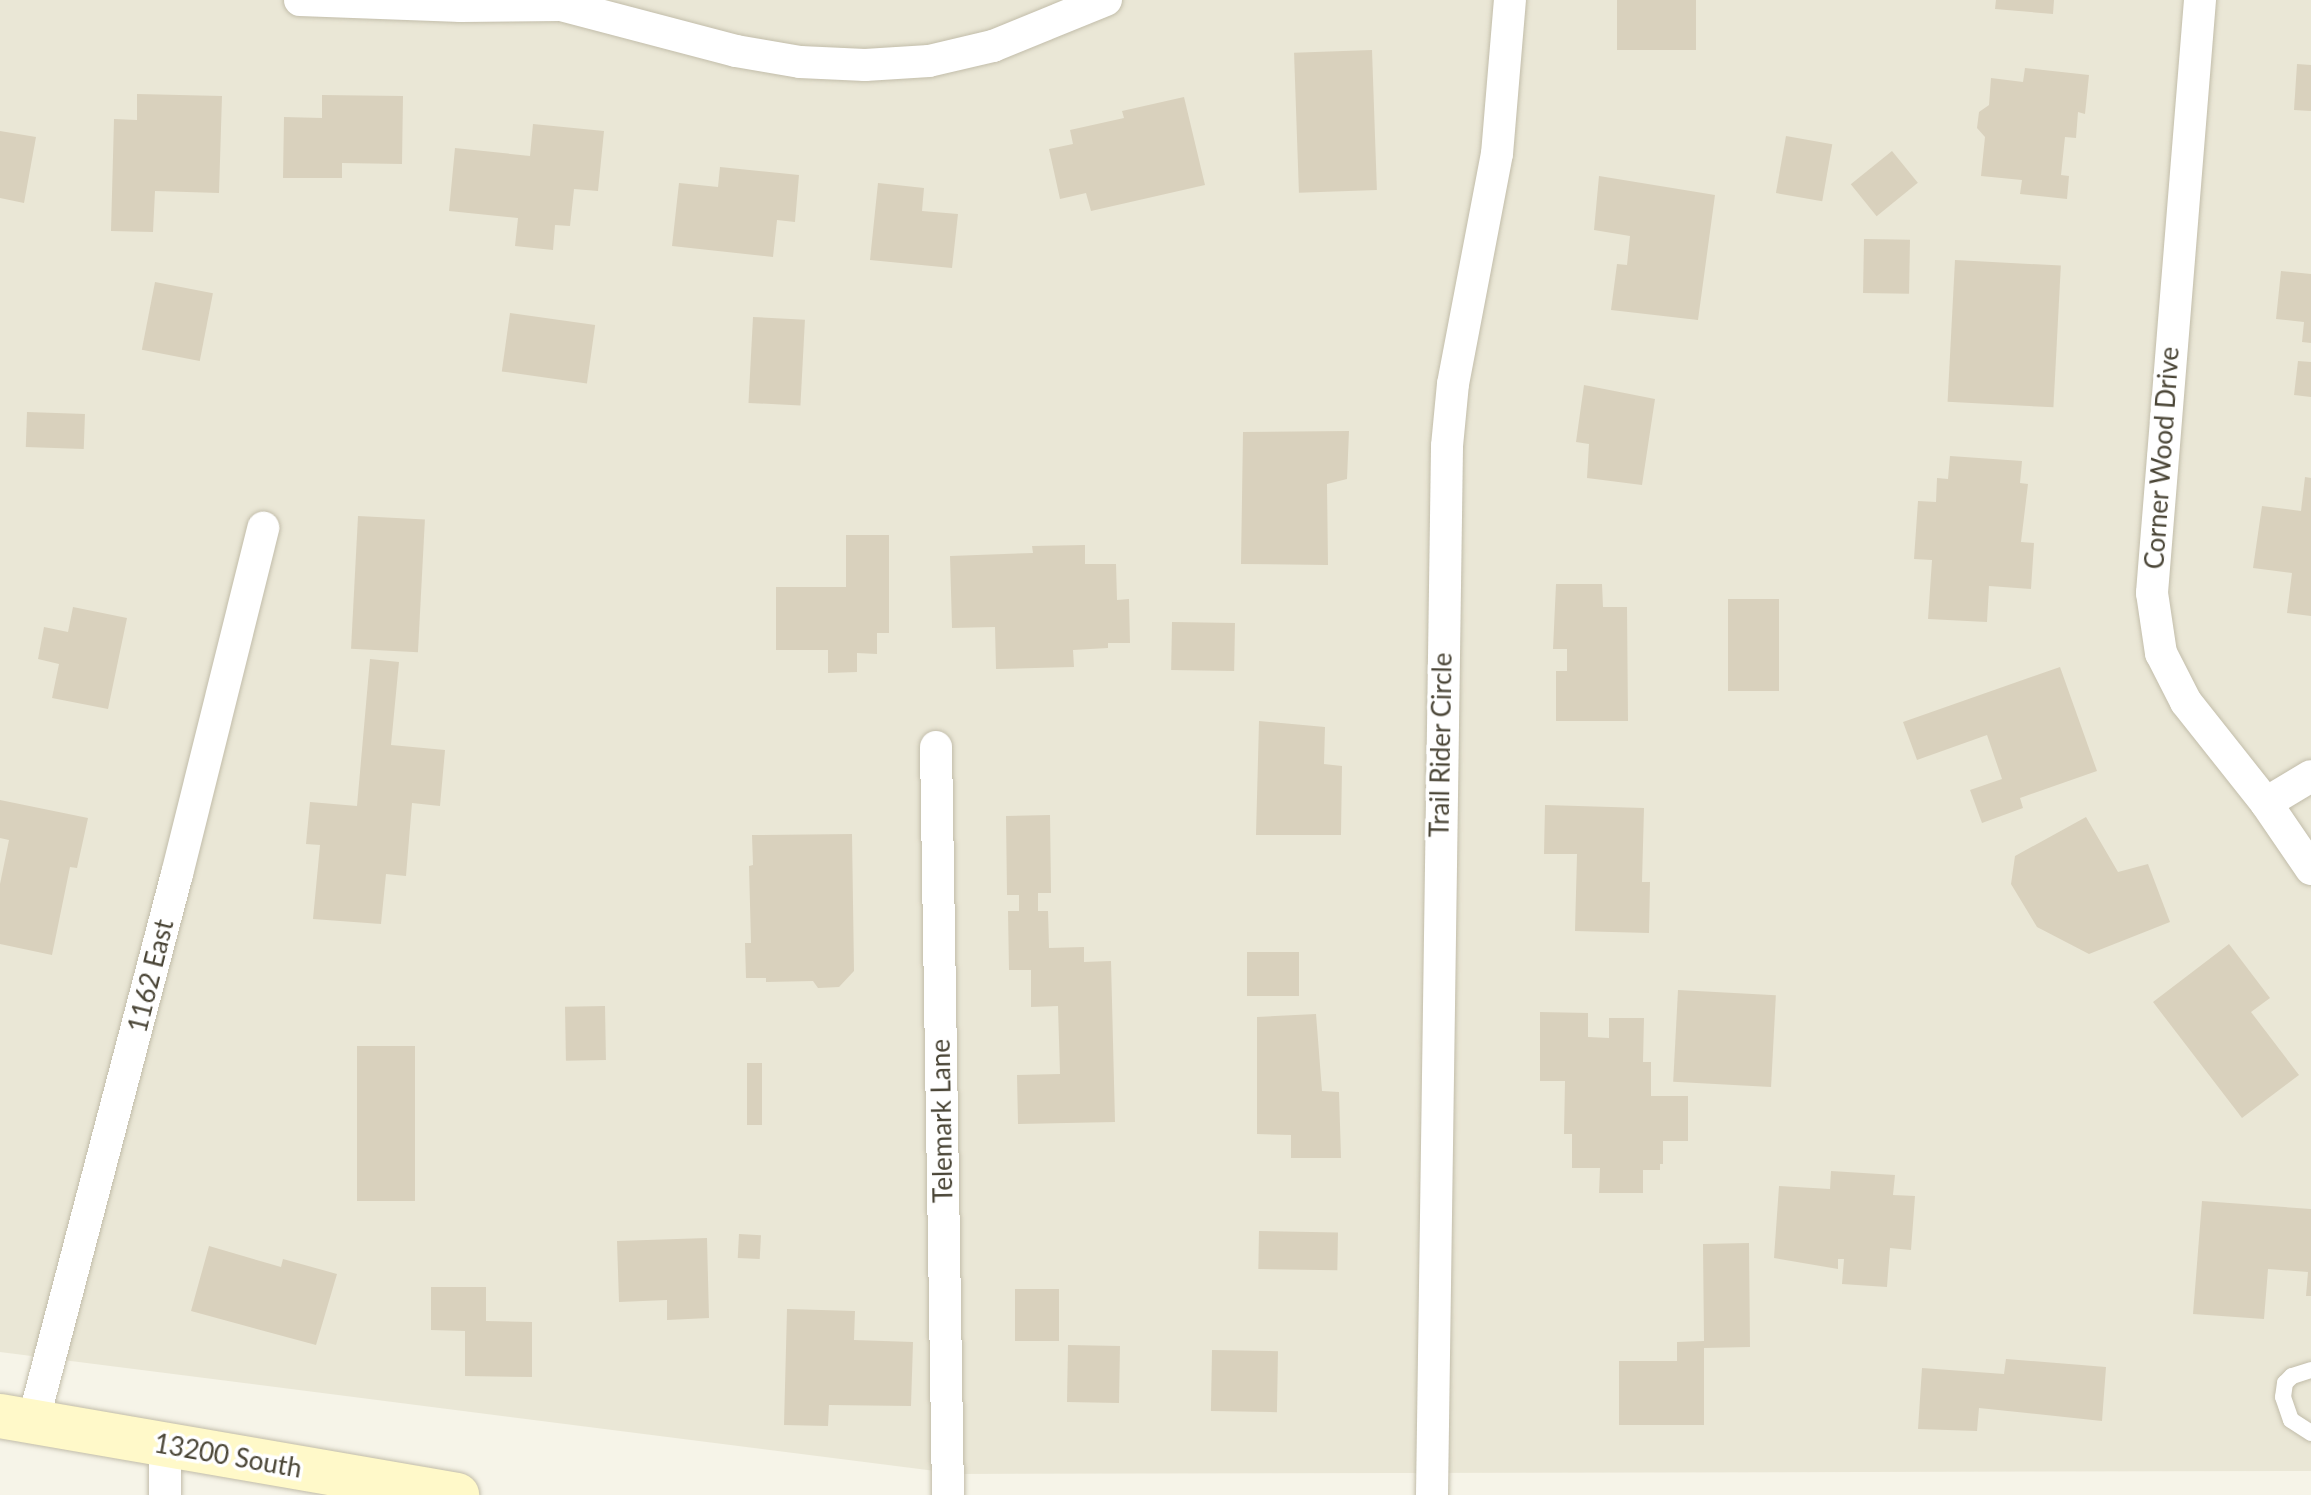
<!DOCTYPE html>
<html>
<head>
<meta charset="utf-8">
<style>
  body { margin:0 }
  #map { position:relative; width:2311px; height:1495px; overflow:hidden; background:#f6f4e8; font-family:Lato,sans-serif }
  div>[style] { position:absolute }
  .residential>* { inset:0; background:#eae7d6 }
  .building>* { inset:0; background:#d9d1bd; transform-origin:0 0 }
  .roads { filter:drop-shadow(0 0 2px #c2bdaa) drop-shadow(0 0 2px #c2bdaa) }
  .lane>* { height:16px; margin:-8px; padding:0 8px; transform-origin:8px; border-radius:8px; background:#fff }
  .street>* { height:32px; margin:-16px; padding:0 16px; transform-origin:16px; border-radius:16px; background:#fff }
  .secondary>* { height:44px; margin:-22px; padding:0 22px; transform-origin:22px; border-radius:22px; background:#fff9c9 }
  span { translate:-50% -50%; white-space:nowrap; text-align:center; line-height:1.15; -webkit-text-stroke:7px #fff; paint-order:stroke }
  .street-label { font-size:26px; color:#4a4536 }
</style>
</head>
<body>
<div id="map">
  <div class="residential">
    <div style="clip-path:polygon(0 0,2311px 0,2311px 1471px,959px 1474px,0 1352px)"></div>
  </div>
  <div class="building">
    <div style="left:1617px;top:0;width:79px;height:50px"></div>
    <div style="clip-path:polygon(1996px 0,2054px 0,2053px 14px,1995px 9px)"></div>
    <div style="left:1372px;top:50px;width:140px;height:78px;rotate:88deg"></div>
    <div style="clip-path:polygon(2297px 64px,2311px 65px,2311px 111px,2294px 110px)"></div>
    <div style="clip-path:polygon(2025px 68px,2089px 75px,2085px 114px,2078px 112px,2076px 138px,2065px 137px,2061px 175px,2069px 176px,2067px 199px,2020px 194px,2022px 180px,1981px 176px,1985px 137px,1977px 128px,1979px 112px,1989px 105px,1991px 78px,2023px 82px)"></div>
    <div style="clip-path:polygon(137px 94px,222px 96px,219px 193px,155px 191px,153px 232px,111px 231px,114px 119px,137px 120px)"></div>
    <div style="clip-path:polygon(322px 95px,403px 96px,402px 164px,342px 163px,342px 178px,283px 178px,284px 117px,322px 118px)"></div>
    <div style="clip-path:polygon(1184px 97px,1205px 185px,1091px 211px,1086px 193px,1060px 199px,1049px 149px,1073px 144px,1070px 130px,1124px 118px,1122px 111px)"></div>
    <div style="clip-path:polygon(533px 124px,604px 131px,598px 191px,574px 189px,570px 226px,555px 225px,553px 250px,515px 246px,518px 218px,449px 211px,455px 148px,530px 156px)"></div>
    <div style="clip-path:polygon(0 131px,36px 137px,24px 203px,0 198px)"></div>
    <div style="left:1786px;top:136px;width:47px;height:58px;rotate:10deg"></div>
    <div style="left:1892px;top:151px;width:41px;height:53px;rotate:51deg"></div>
    <div style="clip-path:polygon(720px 167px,799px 175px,795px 222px,777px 220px,773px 257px,672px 246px,679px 183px,718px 187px)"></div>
    <div style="clip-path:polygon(1599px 176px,1715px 195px,1698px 320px,1611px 310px,1617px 264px,1627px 265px,1630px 236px,1594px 230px)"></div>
    <div style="clip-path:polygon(878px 183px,924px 188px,922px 211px,958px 214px,952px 268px,870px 260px)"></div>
    <div style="left:1864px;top:239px;width:46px;height:54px;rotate:1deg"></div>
    <div style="left:1955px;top:260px;width:106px;height:142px;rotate:3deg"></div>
    <div style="clip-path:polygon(2281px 271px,2311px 274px,2311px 343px,2302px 342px,2304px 322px,2276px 319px)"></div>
    <div style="left:155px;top:282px;width:59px;height:69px;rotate:11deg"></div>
    <div style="left:510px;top:313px;width:86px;height:59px;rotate:8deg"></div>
    <div style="left:753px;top:317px;width:52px;height:86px;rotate:3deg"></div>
    <div style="clip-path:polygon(2298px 361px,2311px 362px,2311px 397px,2294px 395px)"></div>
    <div style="clip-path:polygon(1584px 385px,1655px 399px,1642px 485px,1587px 478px,1589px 444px,1576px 442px)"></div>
    <div style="left:27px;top:412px;width:58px;height:35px;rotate:2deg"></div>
    <div style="clip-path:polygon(1349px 431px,1347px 479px,1327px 484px,1328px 565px,1241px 564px,1243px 432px)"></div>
    <div style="clip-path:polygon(1950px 456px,2022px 461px,2020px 483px,2028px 484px,2021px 542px,2034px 543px,2031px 589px,1989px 586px,1987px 622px,1928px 619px,1932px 560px,1914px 559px,1918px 501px,1936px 502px,1937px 478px,1948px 479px)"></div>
    <div style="clip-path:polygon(2305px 477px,2311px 478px,2311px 616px,2287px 613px,2292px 573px,2253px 568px,2262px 506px,2301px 511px)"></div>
    <div style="left:358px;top:516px;width:67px;height:133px;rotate:3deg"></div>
    <div style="clip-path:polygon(846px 535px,889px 535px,889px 633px,877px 633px,877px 654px,857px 653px,857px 672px,828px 673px,828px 650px,776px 650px,776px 587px,846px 587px)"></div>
    <div style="clip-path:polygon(1085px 545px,1085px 564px,1116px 564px,1117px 600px,1129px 599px,1130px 643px,1108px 643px,1108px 648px,1073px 650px,1074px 667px,996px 669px,995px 627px,952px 628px,950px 556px,1033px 553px,1032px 546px)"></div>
    <div style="clip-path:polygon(1556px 584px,1602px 584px,1603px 607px,1627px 607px,1628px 721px,1556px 721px,1556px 671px,1567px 671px,1567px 649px,1553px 649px)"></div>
    <div style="left:1728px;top:599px;width:51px;height:92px"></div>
    <div style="clip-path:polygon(73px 607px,127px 618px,108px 709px,52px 698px,59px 664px,38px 659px,44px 627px,68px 632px)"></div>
    <div style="left:1172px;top:622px;width:63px;height:48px;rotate:1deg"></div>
    <div style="clip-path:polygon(370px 659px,399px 662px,391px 745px,445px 750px,440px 806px,412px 803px,406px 876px,386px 874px,381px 924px,313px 919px,320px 845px,306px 844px,310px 802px,357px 806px)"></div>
    <div style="clip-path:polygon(2060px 667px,2097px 771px,2020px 798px,2023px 808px,1982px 823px,1970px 790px,2002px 779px,1987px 735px,1917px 760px,1903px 722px)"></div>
    <div style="clip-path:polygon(1259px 721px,1325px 727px,1324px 764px,1342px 766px,1341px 835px,1256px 835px)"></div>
    <div style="clip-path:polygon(0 800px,88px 818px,77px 868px,70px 867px,52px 955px,0 944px,0 884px,9px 840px,0 838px)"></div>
    <div style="clip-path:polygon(1545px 805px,1644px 808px,1642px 882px,1650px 882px,1649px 933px,1575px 931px,1577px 854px,1544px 854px)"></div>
    <div style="clip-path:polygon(1050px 815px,1051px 893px,1038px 893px,1038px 911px,1048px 911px,1049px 948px,1084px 947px,1084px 962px,1111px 961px,1115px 1122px,1018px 1124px,1017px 1075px,1060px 1074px,1058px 1006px,1031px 1007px,1031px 970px,1009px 970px,1008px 911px,1019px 911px,1019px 895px,1007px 895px,1006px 816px)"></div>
    <div style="clip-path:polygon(2086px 817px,2118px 872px,2148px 864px,2170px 922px,2089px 954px,2037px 927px,2011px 884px,2015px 856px)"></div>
    <div style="clip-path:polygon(852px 834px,854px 971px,839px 987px,818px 988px,813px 981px,766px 982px,766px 978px,746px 978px,745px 943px,751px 943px,749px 866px,753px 865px,752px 835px)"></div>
    <div style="clip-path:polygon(2229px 944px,2270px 998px,2251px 1012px,2299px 1075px,2242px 1118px,2153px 1002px)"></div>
    <div style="left:1247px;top:952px;width:52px;height:44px"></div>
    <div style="left:1678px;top:990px;width:98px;height:92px;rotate:3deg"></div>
    <div style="left:605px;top:1006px;width:54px;height:40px;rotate:89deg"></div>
    <div style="clip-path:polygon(1540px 1012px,1588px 1013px,1588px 1037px,1609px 1038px,1609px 1018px,1644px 1018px,1643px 1062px,1651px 1062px,1651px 1096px,1688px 1096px,1688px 1141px,1663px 1141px,1663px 1164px,1660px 1164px,1660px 1170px,1643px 1170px,1643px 1193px,1599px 1193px,1600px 1168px,1572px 1168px,1572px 1134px,1564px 1134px,1565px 1081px,1540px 1081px)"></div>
    <div style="clip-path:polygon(1316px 1014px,1322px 1091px,1339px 1092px,1341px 1158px,1291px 1158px,1291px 1135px,1257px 1134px,1257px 1017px)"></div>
    <div style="left:357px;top:1046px;width:58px;height:155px"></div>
    <div style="left:747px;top:1063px;width:15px;height:62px"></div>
    <div style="clip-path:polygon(1831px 1171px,1895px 1175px,1893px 1195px,1915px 1196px,1911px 1250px,1890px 1248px,1887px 1287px,1842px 1284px,1844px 1259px,1838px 1259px,1838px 1269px,1774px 1258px,1779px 1186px,1830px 1189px)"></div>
    <div style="clip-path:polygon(2202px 1201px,2311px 1209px,2311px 1296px,2306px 1296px,2308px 1272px,2268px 1269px,2264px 1319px,2193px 1314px)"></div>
    <div style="left:1259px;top:1231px;width:79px;height:38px;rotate:1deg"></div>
    <div style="left:739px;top:1234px;width:22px;height:24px;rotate:3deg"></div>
    <div style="clip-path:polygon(707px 1238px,709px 1318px,667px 1320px,667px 1300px,619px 1302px,617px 1241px)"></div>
    <div style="clip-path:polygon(1749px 1243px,1750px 1347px,1704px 1348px,1704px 1425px,1619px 1425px,1619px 1361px,1677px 1361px,1677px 1342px,1704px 1341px,1703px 1244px)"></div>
    <div style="clip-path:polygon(209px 1246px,281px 1267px,283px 1259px,337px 1274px,316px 1345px,191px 1311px)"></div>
    <div style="clip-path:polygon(431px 1287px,486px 1287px,486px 1321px,532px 1322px,532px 1377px,465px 1376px,465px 1331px,431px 1330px)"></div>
    <div style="left:1015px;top:1289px;width:44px;height:52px"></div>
    <div style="clip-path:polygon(787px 1309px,855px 1311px,854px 1340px,913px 1342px,911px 1406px,829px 1405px,828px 1426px,784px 1425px)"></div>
    <div style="left:1068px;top:1345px;width:52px;height:57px;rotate:1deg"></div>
    <div style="left:1212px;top:1350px;width:66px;height:61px;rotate:1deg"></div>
    <div style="clip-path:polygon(2006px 1359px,2106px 1367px,2102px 1421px,1979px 1408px,1977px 1431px,1918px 1429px,1922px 1368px,2004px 1374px)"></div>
  </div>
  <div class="roads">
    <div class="lane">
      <div style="left:2311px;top:1370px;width:20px;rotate:162deg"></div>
      <div style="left:2292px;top:1376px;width:10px;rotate:135deg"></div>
      <div style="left:2285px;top:1383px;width:14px;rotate:98deg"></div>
      <div style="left:2283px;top:1397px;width:24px;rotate:71deg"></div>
      <div style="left:2291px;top:1420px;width:24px;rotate:33deg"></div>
    </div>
    <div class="street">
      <div style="left:300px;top:0;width:161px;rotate:2.1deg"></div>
      <div style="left:461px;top:6px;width:100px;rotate:-0.6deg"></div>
      <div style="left:561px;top:5px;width:181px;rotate:14.7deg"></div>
      <div style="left:736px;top:51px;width:65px;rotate:9.8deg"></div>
      <div style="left:800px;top:62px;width:65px;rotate:2.6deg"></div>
      <div style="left:865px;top:65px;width:64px;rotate:-3.6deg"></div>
      <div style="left:929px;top:61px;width:66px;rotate:-13.2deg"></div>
      <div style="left:993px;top:46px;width:122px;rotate:-22.2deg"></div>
      <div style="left:2200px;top:0;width:595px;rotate:94.63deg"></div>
      <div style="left:2152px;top:593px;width:61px;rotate:81.5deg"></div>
      <div style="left:2161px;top:653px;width:55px;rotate:63deg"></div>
      <div style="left:2186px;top:702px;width:129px;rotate:51.6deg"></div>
      <div style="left:2266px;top:803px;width:80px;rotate:55.7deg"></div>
      <div style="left:936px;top:747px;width:748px;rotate:89.08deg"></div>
      <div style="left:2266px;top:803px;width:52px;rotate:-31deg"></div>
      <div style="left:33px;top:1422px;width:567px;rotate:-75.28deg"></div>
      <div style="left:177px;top:874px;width:357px;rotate:-76deg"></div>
      <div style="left:165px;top:1445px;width:50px;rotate:90deg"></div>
      <div style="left:1432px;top:1495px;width:1049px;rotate:-89.18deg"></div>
      <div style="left:1447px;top:446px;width:62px;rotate:-84.5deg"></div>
      <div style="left:1453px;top:384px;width:234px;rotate:-79.2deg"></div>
      <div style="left:1497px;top:154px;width:155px;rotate:-85.2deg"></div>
    </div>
    <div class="secondary">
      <div style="left:0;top:1416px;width:464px;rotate:9.8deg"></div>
    </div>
  </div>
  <div class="street-label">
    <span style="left:2162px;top:458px;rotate:-86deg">Corner Wood Drive</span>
    <span style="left:1441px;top:745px;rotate:-89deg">Trail Rider Circle</span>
    <span style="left:151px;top:976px;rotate:-76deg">1162 East</span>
    <span style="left:942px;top:1121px;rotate:-91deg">Telemark Lane</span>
    <span style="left:228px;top:1456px;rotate:10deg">13200 South</span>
  </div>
</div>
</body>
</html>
